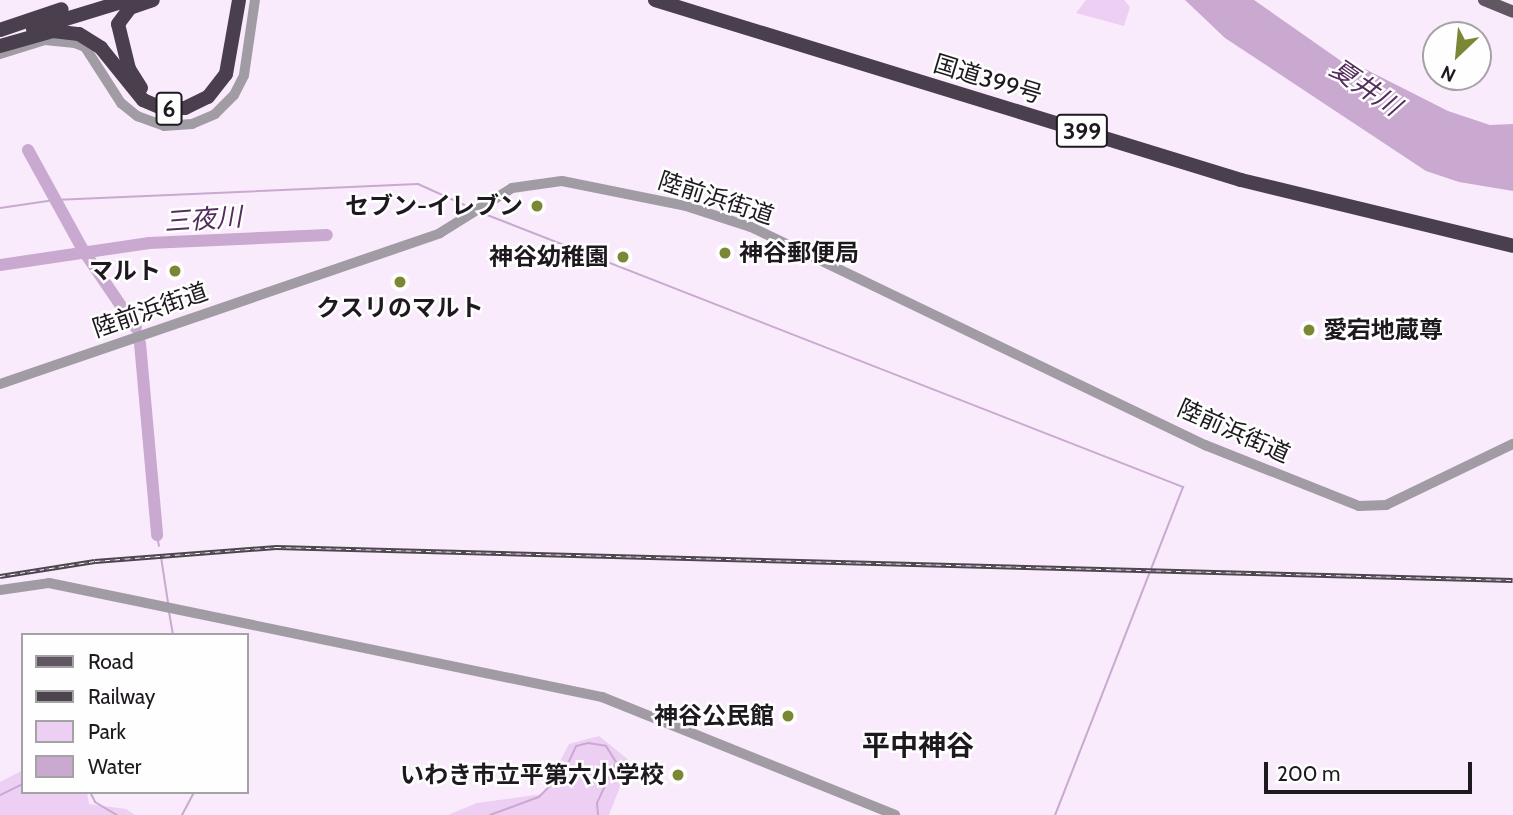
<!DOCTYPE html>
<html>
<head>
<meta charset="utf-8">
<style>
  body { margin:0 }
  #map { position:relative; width:1513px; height:815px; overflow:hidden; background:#f9ebfc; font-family:Cabin,"Noto Sans JP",sans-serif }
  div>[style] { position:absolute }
  .green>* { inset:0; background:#edcff4 }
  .water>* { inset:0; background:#c9a9d0 }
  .stream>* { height:2px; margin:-1px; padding:0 1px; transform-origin:1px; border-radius:1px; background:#c9a9d0 }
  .river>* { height:12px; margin:-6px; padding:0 6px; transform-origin:6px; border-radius:6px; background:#c9a9d0 }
  .minor>* { height:10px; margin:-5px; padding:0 5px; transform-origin:5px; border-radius:5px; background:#a19ca3 }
  .major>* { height:12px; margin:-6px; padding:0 6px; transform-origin:6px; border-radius:6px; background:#615763 }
  .highway>* { height:14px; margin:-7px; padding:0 7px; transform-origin:7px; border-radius:7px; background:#4a3f4c }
  .rail>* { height:4.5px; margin-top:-2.25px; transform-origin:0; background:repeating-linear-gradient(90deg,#fefefe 0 5px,#4c454d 0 10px); box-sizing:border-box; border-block:2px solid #4c454d }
  .dots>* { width:19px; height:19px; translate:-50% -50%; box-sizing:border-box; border:4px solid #fefefe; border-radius:50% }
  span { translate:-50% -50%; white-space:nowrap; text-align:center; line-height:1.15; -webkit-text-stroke:5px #fefefe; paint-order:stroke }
  .shield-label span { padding:2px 5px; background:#fefefe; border:2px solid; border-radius:5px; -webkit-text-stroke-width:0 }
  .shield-label { font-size:23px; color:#1e191f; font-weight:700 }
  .street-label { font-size:24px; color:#1e191f }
  .poi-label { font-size:24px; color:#1e191f; font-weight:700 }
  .right { translate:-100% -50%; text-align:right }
  .left { translate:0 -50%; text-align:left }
  .water-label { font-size:26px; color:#532b5c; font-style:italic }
  .quarter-label { font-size:28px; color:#1e191f; font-weight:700 }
  .legend { position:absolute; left:21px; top:633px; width:228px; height:161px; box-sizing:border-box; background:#fefefe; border:2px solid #a4a2a5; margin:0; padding:9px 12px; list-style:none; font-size:21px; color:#1e191f }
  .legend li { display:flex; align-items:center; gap:14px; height:35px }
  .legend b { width:35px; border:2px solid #a4a2a5 }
  .north { position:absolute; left:1422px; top:21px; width:70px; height:70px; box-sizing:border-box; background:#fefefe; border:2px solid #a4a2a5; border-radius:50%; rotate:206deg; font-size:19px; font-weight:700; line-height:28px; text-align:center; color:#1e191f }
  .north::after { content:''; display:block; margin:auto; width:24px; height:32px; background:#7b8735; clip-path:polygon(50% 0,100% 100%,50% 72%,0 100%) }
  .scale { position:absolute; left:1264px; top:762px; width:208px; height:32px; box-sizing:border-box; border:4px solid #1e191f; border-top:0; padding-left:9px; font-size:21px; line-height:24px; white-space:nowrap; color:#1e191f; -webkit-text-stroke:5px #fefefe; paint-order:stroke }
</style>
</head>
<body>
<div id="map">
  <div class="green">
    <div style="clip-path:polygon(1086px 0,1124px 0,1130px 7px,1124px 26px,1076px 13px)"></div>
    <div style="clip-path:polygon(599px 736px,630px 761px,609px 815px,448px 815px,477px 803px,543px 794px,569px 744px)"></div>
    <div style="clip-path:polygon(23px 770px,23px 792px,87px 792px,89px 804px,126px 809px,135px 815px,0 815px,0 782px)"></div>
  </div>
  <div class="water">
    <div style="clip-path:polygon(1185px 0,1254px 0,1354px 70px,1365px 69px,1448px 111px,1490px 125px,1513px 124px,1513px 191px,1459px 182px,1426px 171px,1225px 38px)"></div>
  </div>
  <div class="stream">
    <div style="left:0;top:208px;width:55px;rotate:-8.4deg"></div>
    <div style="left:54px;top:200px;width:364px;rotate:-2.5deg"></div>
    <div style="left:418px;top:184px;width:58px;rotate:24.4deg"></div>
    <div style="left:482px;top:213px;width:753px;rotate:21.35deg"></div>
    <div style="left:1183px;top:487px;width:352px;rotate:111.3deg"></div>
    <div style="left:157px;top:535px;width:11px;rotate:80deg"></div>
    <div style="left:161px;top:557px;width:47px;rotate:81.3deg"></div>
    <div style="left:169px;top:612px;width:23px;rotate:80deg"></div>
    <div style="left:90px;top:792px;width:11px;rotate:63deg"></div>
    <div style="left:95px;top:802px;width:26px;rotate:31deg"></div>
    <div style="left:0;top:795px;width:25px;rotate:-26deg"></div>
    <div style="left:182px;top:815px;width:26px;rotate:-62deg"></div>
    <div style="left:490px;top:815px;width:52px;rotate:-20.2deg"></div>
    <div style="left:539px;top:797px;width:37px;rotate:-46deg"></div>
    <div style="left:565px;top:770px;width:26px;rotate:-65deg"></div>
    <div style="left:576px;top:746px;width:12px;rotate:-14deg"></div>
    <div style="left:588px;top:743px;width:18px;rotate:9deg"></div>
    <div style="left:606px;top:746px;width:19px;rotate:58deg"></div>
    <div style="left:616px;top:762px;width:45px;rotate:114.9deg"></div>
    <div style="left:597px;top:803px;width:12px;rotate:85deg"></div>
  </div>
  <div class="river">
    <div style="left:28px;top:150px;width:114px;rotate:61.2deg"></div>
    <div style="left:83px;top:250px;width:94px;rotate:55.8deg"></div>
    <div style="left:0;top:265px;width:151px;rotate:-8.4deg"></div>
    <div style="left:149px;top:243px;width:178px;rotate:-2.6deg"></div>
    <div style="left:140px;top:343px;width:193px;rotate:84.9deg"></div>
  </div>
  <div class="minor">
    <div style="left:0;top:54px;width:47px;rotate:-17.3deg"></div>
    <div style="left:45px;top:40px;width:30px;rotate:6deg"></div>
    <div style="left:75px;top:43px;width:11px;rotate:22deg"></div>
    <div style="left:85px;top:47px;width:67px;rotate:57.3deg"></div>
    <div style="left:121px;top:103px;width:21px;rotate:39deg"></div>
    <div style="left:137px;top:116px;width:29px;rotate:20deg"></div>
    <div style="left:164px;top:126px;width:28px;rotate:-4deg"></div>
    <div style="left:192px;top:124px;width:25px;rotate:-23deg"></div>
    <div style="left:215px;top:114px;width:27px;rotate:-45deg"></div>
    <div style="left:234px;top:95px;width:22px;rotate:-63deg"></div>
    <div style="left:244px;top:75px;width:76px;rotate:-81.7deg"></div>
    <div style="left:0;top:384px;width:465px;rotate:-18.9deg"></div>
    <div style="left:440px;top:233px;width:85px;rotate:-32deg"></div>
    <div style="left:512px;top:188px;width:50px;rotate:-8deg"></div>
    <div style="left:562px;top:181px;width:126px;rotate:11.4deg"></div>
    <div style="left:686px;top:206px;width:68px;rotate:17.9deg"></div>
    <div style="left:751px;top:227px;width:504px;rotate:25.65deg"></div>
    <div style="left:1205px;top:445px;width:166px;rotate:21.6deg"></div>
    <div style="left:1359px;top:506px;width:27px;rotate:-2deg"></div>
    <div style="left:1386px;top:505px;width:141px;rotate:-25.7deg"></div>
    <div style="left:0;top:590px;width:49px;rotate:-8.1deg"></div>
    <div style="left:49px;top:583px;width:565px;rotate:11.65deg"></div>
    <div style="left:602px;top:697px;width:316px;rotate:21.9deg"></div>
  </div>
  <div class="major">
    <div style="left:1484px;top:0;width:31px;rotate:22deg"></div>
  </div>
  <div class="highway">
    <div style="left:655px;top:0;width:613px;rotate:17.08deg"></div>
    <div style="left:1241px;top:180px;width:280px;rotate:13.6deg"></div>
    <div style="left:33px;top:29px;width:99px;rotate:-17deg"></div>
    <div style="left:0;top:30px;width:65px;rotate:-18.7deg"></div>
    <div style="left:0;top:46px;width:55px;rotate:-15.8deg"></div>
    <div style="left:53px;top:31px;width:26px;rotate:7deg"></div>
    <div style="left:79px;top:34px;width:26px;rotate:32deg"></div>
    <div style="left:101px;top:48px;width:67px;rotate:51.1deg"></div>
    <div style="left:143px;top:100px;width:21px;rotate:23deg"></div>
    <div style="left:162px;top:108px;width:23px"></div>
    <div style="left:185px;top:108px;width:25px;rotate:-26deg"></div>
    <div style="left:208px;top:97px;width:29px;rotate:-52deg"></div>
    <div style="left:226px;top:74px;width:75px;rotate:-80deg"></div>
    <div style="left:141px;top:88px;width:22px;rotate:-122deg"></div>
    <div style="left:129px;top:69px;width:46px;rotate:-103.7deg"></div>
    <div style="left:118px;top:24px;width:20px;rotate:-53deg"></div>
    <div style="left:130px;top:8px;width:24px;rotate:-19deg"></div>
  </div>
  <div class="rail">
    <div style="left:0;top:576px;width:96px;rotate:-9deg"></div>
    <div style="left:95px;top:561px;width:182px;rotate:-4.4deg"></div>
    <div style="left:276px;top:547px;width:1237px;rotate:1.53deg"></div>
  </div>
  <div class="dots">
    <div style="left:537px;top:206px;background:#7b8735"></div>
    <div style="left:725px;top:253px;background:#7b8735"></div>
    <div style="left:623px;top:257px;background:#7b8735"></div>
    <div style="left:175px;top:271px;background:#7b8735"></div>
    <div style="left:400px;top:282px;background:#7b8735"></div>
    <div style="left:1309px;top:330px;background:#7b8735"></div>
    <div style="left:788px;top:716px;background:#7b8735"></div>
    <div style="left:678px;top:775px;background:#7b8735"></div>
  </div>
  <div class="shield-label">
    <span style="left:169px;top:109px">6</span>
    <span style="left:1082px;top:131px">399</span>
  </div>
  <div class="street-label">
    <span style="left:988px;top:79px;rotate:17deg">国道399号</span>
    <span style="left:716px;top:198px;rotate:18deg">陸前浜街道</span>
    <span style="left:150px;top:310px;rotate:-19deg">陸前浜街道</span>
    <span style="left:1234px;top:431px;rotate:24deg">陸前浜街道</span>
  </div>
  <div class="poi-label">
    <span class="right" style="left:523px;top:206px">セブン-イレブン</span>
    <span class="left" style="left:739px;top:253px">神谷郵便局</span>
    <span class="right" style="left:609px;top:257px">神谷幼稚園</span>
    <span class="right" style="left:161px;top:271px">マルト</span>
    <span style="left:400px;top:308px">クスリのマルト</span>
    <span class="left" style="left:1323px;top:330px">愛宕地蔵尊</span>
    <span class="right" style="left:774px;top:716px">神谷公民館</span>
    <span class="right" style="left:664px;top:775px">いわき市立平第六小学校</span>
  </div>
  <div class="water-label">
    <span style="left:1365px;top:88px;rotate:34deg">夏井川</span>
    <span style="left:203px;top:220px;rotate:-4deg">三夜川</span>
  </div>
  <div class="quarter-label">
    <span style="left:918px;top:745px">平中神谷</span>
  </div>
  <ul class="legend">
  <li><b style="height:9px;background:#615763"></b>Road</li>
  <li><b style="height:9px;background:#4c454d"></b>Railway</li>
  <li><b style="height:19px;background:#edcff4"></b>Park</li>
  <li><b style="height:19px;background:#c9a9d0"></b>Water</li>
  </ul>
  <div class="north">N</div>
  <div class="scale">200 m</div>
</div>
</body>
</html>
